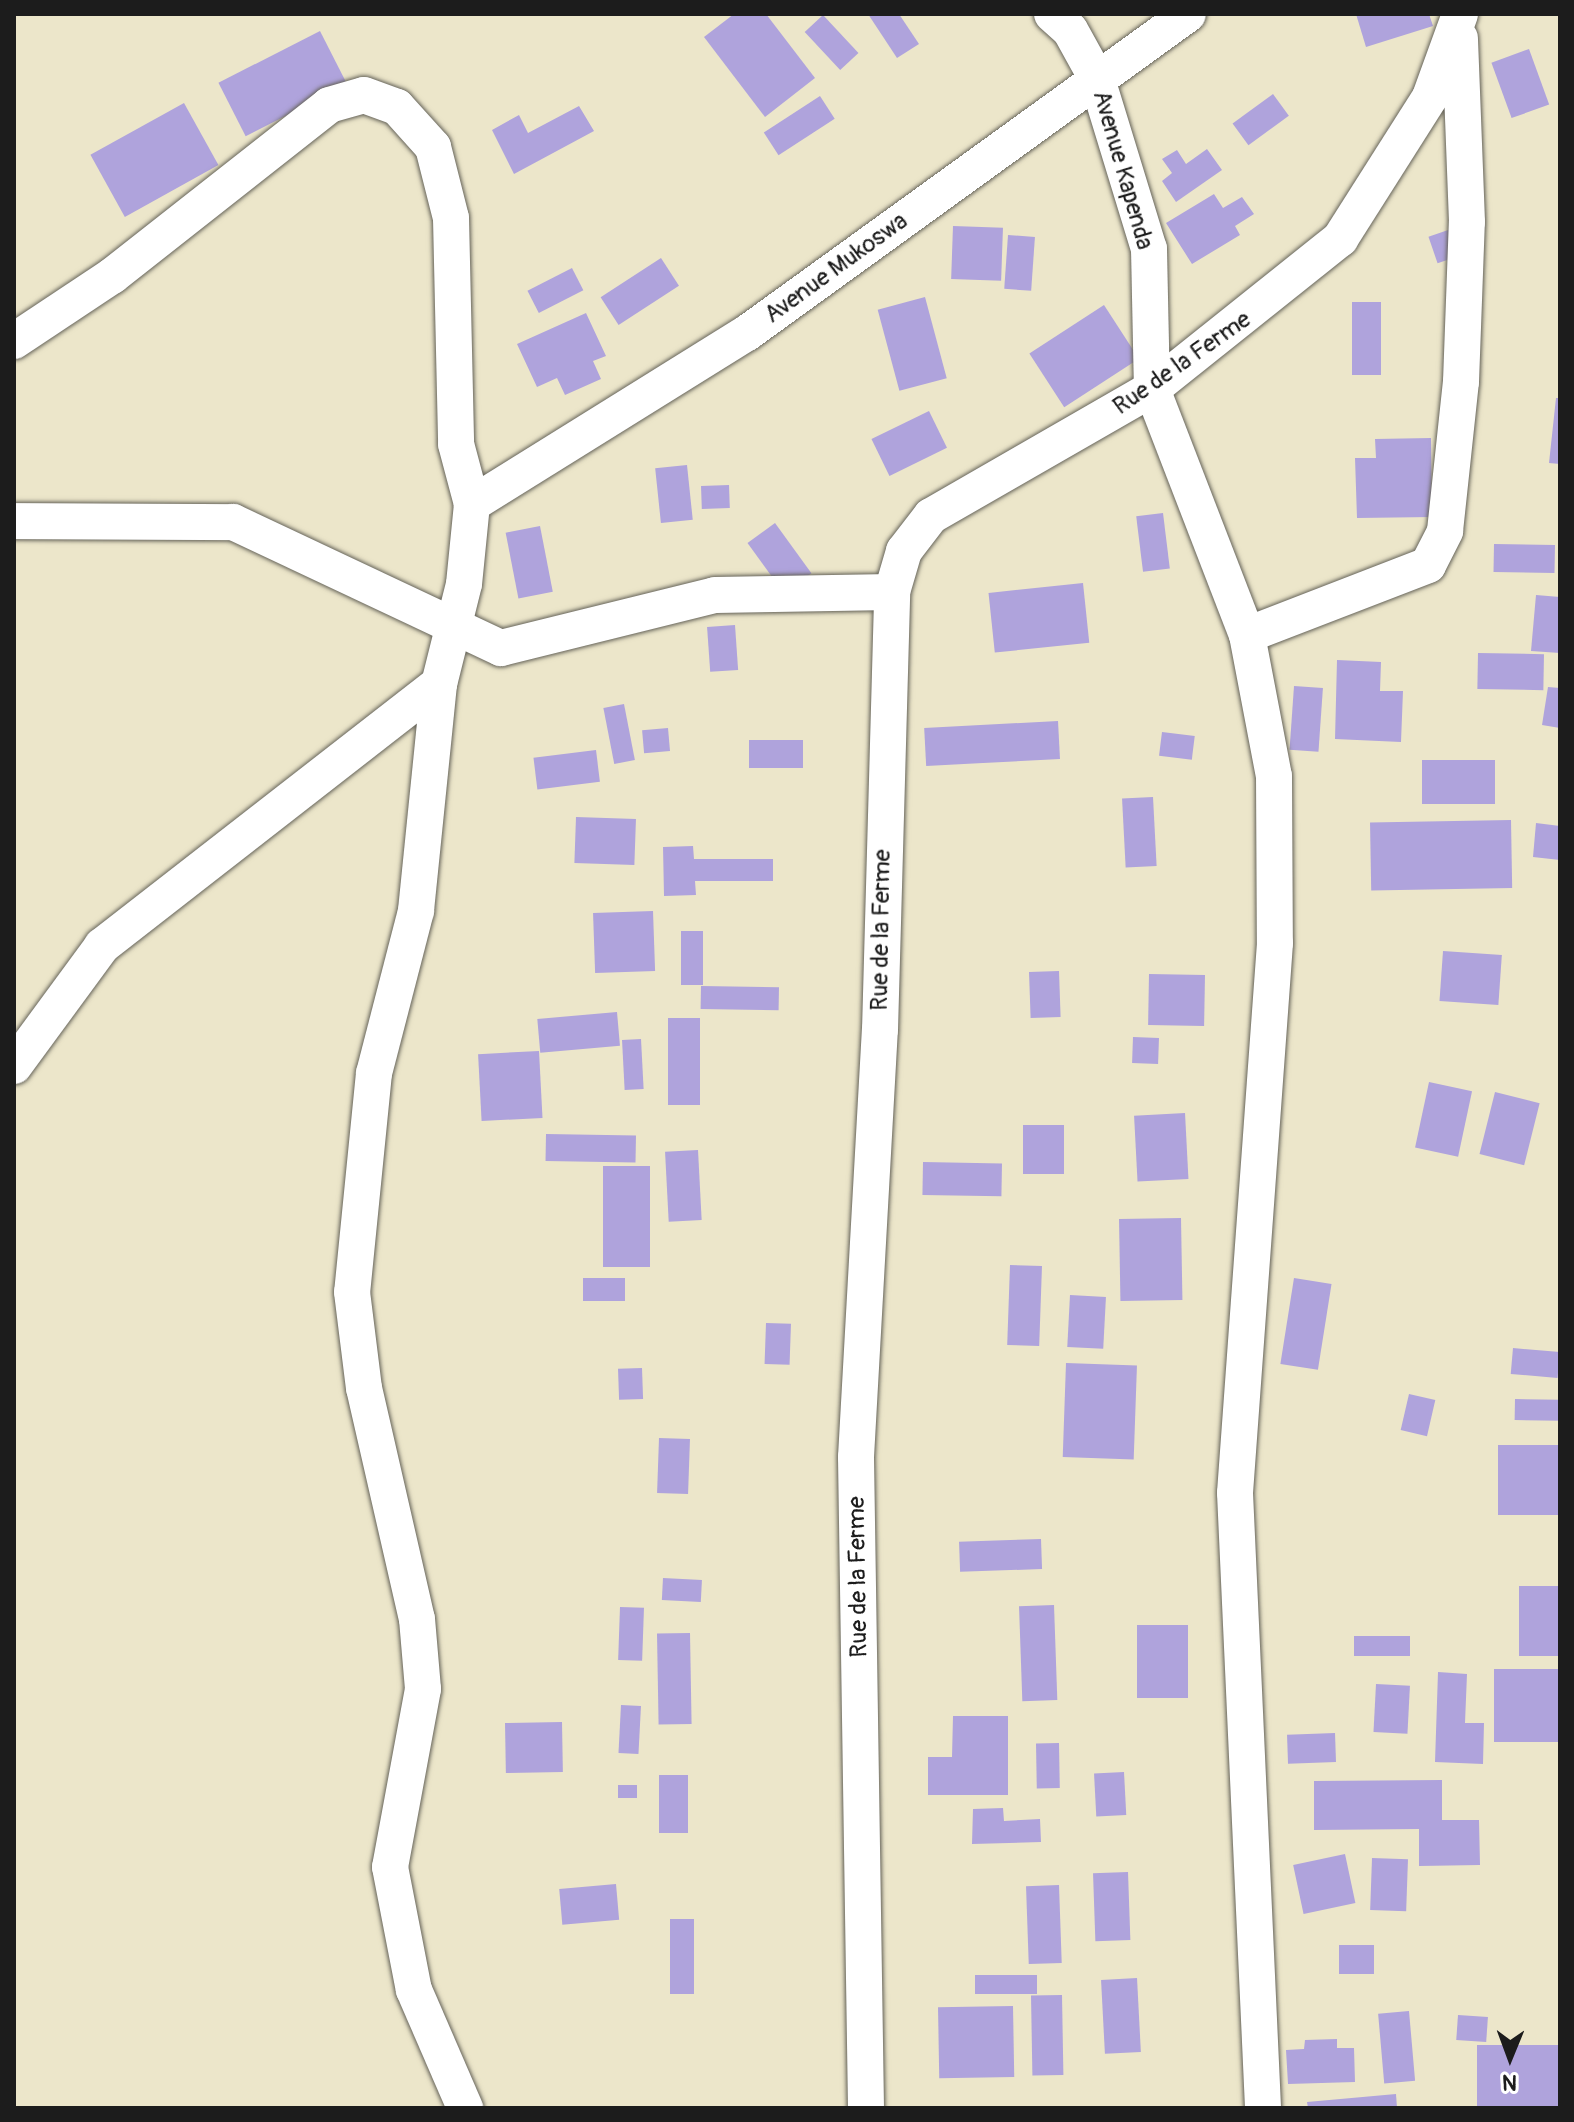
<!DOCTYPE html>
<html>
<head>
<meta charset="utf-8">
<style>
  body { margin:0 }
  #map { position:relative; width:1574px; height:2122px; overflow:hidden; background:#ece6ca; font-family:Pangolin,sans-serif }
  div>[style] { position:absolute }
  .building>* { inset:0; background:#afa3dc; transform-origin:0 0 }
  .roads { filter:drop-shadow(0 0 2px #656359) drop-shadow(0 0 2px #656359) }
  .street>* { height:36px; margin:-18px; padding:0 18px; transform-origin:18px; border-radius:18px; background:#fff }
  span { translate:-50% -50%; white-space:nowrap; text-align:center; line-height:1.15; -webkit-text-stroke:6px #fff; paint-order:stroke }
  .street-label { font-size:24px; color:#1c1c1c }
  .frame { position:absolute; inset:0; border:16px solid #1c1c1c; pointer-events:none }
  .north { position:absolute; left:1470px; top:2018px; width:80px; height:80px; -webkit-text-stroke:6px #fff; paint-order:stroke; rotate:181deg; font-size:22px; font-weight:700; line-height:32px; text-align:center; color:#1c1c1c }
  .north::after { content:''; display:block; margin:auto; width:28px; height:36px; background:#1c1c1c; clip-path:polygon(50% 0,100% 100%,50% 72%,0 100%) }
</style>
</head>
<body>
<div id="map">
  <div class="building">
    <div style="clip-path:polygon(734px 14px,766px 14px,815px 78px,765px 117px,704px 37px)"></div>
    <div style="clip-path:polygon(868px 14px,899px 14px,919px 44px,897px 58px)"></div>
    <div style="clip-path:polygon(1356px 14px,1429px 14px,1433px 26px,1366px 47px)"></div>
    <div style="left:823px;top:15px;width:52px;height:25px;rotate:47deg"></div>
    <div style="left:320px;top:31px;width:60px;height:114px;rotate:63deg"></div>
    <div style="left:1529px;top:49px;width:59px;height:40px;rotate:70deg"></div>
    <div style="left:1273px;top:94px;width:27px;height:50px;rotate:54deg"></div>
    <div style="left:820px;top:96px;width:27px;height:67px;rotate:57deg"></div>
    <div style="left:184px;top:103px;width:71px;height:107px;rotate:61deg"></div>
    <div style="clip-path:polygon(579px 106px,594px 131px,514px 174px,492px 130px,519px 115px,528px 133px)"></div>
    <div style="clip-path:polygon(1207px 149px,1222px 170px,1176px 202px,1162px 181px,1172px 173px,1162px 159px,1177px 150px,1186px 164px)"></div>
    <div style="clip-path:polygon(1214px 194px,1223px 208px,1242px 197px,1254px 214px,1235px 226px,1240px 235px,1192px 264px,1166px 223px)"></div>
    <div style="left:953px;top:226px;width:50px;height:53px;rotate:2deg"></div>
    <div style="left:1454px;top:228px;width:28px;height:27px;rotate:71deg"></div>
    <div style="left:1008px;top:235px;width:27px;height:54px;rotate:4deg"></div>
    <div style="left:661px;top:258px;width:33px;height:72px;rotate:57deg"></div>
    <div style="left:572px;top:268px;width:25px;height:50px;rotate:63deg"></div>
    <div style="left:925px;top:297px;width:84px;height:49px;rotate:75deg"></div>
    <div style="left:1352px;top:302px;width:29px;height:73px"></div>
    <div style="left:1104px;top:305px;width:64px;height:89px;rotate:57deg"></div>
    <div style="clip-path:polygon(586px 313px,606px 356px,593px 361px,601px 379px,565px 395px,557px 378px,537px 387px,517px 344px)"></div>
    <div style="clip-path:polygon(1556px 398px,1560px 398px,1560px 464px,1549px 463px)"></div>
    <div style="left:929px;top:411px;width:41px;height:64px;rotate:64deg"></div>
    <div style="clip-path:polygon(1431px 438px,1432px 517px,1357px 518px,1355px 458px,1376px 458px,1375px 439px)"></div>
    <div style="left:687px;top:465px;width:55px;height:32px;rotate:84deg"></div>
    <div style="left:729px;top:485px;width:23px;height:28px;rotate:88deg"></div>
    <div style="left:1163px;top:513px;width:56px;height:27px;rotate:83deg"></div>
    <div style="left:775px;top:523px;width:62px;height:34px;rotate:54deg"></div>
    <div style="left:540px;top:526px;width:67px;height:35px;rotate:79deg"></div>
    <div style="left:1494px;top:544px;width:61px;height:28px;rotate:1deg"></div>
    <div style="left:1083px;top:583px;width:60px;height:95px;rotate:84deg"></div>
    <div style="clip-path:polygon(1536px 595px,1560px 597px,1560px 653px,1531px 651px)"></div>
    <div style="left:735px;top:625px;width:45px;height:28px;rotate:86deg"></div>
    <div style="left:1478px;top:653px;width:66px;height:36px;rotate:1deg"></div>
    <div style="clip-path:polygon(1337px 660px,1381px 662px,1380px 691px,1403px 691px,1401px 742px,1335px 739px)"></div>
    <div style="left:1294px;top:686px;width:29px;height:64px;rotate:4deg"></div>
    <div style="clip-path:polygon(1548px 687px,1560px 688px,1560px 728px,1542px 725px)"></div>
    <div style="left:624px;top:704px;width:57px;height:21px;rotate:79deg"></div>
    <div style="left:1058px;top:721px;width:38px;height:134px;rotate:87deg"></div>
    <div style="left:668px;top:728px;width:23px;height:26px;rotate:85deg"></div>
    <div style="left:1162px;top:732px;width:33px;height:24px;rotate:7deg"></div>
    <div style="left:749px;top:740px;width:54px;height:28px"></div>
    <div style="left:596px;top:750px;width:32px;height:63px;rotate:83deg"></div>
    <div style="left:1495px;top:760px;width:44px;height:73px;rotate:90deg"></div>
    <div style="left:1153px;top:797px;width:69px;height:31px;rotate:87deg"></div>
    <div style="left:576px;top:817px;width:60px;height:46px;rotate:2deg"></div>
    <div style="left:1511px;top:820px;width:68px;height:141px;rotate:89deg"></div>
    <div style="clip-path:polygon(1536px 823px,1560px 826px,1560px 860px,1533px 857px)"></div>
    <div style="clip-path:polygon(693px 846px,694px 859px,773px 859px,773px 881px,695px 881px,696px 895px,664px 896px,663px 847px)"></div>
    <div style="left:653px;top:911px;width:60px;height:60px;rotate:88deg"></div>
    <div style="left:681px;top:931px;width:22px;height:54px"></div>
    <div style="left:1443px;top:951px;width:59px;height:50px;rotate:4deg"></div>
    <div style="left:1059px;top:971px;width:46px;height:30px;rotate:88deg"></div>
    <div style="left:1149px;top:974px;width:56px;height:51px;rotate:1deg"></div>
    <div style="left:701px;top:986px;width:78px;height:23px;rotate:1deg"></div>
    <div style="left:617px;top:1012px;width:34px;height:80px;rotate:85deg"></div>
    <div style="left:668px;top:1018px;width:32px;height:87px"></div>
    <div style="left:1133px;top:1037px;width:26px;height:26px;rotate:2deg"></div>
    <div style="left:641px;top:1039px;width:50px;height:19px;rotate:87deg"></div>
    <div style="left:539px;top:1051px;width:67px;height:61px;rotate:87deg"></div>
    <div style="left:1429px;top:1082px;width:44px;height:67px;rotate:12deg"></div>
    <div style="left:1495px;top:1092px;width:46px;height:64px;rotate:14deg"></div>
    <div style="left:1185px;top:1113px;width:66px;height:51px;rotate:87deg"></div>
    <div style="left:1023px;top:1125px;width:41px;height:49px"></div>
    <div style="left:546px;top:1134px;width:90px;height:27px;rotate:1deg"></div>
    <div style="left:698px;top:1150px;width:70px;height:33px;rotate:87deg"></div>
    <div style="left:923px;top:1162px;width:79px;height:33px;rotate:1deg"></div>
    <div style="left:603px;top:1166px;width:47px;height:101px"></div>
    <div style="left:1181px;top:1218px;width:82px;height:62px;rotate:89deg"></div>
    <div style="left:1010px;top:1265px;width:32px;height:80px;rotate:2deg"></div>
    <div style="left:583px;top:1278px;width:42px;height:23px"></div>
    <div style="left:1294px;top:1278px;width:38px;height:87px;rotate:9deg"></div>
    <div style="left:1070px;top:1295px;width:36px;height:52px;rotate:3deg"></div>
    <div style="left:766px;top:1323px;width:25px;height:41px;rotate:2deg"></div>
    <div style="left:1513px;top:1348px;width:47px;height:26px;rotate:5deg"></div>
    <div style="left:1066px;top:1363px;width:71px;height:94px;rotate:2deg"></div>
    <div style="left:642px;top:1368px;width:31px;height:24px;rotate:88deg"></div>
    <div style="left:1409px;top:1394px;width:27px;height:37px;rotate:13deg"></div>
    <div style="left:1515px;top:1399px;width:45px;height:21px;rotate:1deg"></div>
    <div style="left:659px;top:1438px;width:31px;height:55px;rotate:2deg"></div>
    <div style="left:1560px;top:1445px;width:70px;height:62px;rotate:90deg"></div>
    <div style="left:1041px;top:1539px;width:30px;height:82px;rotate:88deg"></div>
    <div style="left:663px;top:1578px;width:39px;height:22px;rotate:3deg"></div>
    <div style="left:1519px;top:1586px;width:41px;height:70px"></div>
    <div style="left:1054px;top:1605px;width:95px;height:35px;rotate:88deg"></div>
    <div style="left:620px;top:1607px;width:24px;height:53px;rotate:2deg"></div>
    <div style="left:1137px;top:1625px;width:51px;height:73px"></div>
    <div style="left:690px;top:1633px;width:91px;height:33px;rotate:89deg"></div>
    <div style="left:1354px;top:1636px;width:56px;height:20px"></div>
    <div style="left:1560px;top:1669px;width:73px;height:66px;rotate:90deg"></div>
    <div style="clip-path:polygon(1438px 1672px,1467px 1674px,1465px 1723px,1484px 1723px,1483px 1764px,1435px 1762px)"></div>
    <div style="left:1376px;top:1684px;width:34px;height:48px;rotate:3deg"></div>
    <div style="left:621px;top:1705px;width:20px;height:48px;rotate:3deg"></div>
    <div style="clip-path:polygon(953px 1716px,1008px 1716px,1008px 1795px,928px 1795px,928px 1757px,952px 1757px)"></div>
    <div style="left:562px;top:1722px;width:50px;height:57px;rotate:89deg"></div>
    <div style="left:1335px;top:1733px;width:29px;height:48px;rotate:88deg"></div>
    <div style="left:1059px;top:1743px;width:45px;height:23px;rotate:89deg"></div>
    <div style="left:1124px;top:1772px;width:43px;height:30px;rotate:87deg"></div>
    <div style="left:659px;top:1775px;width:29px;height:58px"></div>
    <div style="clip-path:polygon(1442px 1780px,1442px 1820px,1479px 1820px,1480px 1865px,1419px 1866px,1419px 1829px,1314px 1830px,1314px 1781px)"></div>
    <div style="left:637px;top:1785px;width:13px;height:19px;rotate:90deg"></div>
    <div style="clip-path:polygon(1003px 1808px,1004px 1821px,1040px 1819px,1041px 1842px,972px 1844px,973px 1809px)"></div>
    <div style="left:1345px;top:1854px;width:50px;height:53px;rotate:78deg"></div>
    <div style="left:1372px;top:1858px;width:36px;height:52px;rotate:2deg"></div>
    <div style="left:1128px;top:1872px;width:68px;height:35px;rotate:88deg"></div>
    <div style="left:616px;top:1884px;width:36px;height:57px;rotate:85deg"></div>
    <div style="left:1059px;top:1885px;width:78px;height:33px;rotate:88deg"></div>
    <div style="left:670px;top:1919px;width:24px;height:75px"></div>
    <div style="left:1339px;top:1945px;width:35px;height:29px"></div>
    <div style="left:1037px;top:1975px;width:19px;height:62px;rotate:90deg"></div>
    <div style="left:1137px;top:1978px;width:74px;height:36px;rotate:87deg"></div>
    <div style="left:1062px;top:1995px;width:80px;height:31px;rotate:89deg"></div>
    <div style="left:1013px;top:2006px;width:71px;height:75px;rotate:89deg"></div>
    <div style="left:1409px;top:2011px;width:70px;height:31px;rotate:85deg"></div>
    <div style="left:1458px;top:2015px;width:30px;height:25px;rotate:4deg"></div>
    <div style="clip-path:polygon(1337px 2039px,1337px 2048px,1354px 2048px,1355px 2082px,1288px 2084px,1286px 2050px,1304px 2049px,1305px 2040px)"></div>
    <div style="left:1560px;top:2045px;width:63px;height:83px;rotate:90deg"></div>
    <div style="clip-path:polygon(1396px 2094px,1397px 2108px,1308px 2108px,1307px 2102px)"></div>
  </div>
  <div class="roads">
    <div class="street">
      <div style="left:1052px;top:14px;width:24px;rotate:42deg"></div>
      <div style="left:1070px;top:30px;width:56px;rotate:61.1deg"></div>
      <div style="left:1097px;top:79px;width:178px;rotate:73deg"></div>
      <div style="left:1149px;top:249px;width:140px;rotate:88.8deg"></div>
      <div style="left:1152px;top:389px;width:264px;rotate:68.9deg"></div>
      <div style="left:1247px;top:635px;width:144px;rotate:79.2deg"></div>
      <div style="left:1274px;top:776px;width:167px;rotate:89.7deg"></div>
      <div style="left:1275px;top:943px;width:551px;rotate:94.16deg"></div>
      <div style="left:1235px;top:1493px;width:616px;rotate:87.39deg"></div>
      <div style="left:14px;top:341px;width:118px;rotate:-33.6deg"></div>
      <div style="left:112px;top:276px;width:276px;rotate:-38.2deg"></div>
      <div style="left:329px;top:105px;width:36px;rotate:-16deg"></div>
      <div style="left:364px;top:95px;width:35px;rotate:20deg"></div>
      <div style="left:397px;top:107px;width:54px;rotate:48deg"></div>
      <div style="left:433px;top:147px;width:73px;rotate:75.8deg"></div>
      <div style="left:451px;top:218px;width:226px;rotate:88.7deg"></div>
      <div style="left:456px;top:444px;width:62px;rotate:75.1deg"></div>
      <div style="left:472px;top:504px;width:80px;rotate:95.7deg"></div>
      <div style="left:464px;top:584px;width:103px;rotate:104deg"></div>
      <div style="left:439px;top:684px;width:228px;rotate:95.8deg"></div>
      <div style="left:416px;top:911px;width:167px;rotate:104.5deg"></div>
      <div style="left:374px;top:1073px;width:220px;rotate:95.7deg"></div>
      <div style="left:352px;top:1292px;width:97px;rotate:82.9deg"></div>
      <div style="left:364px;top:1388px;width:237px;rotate:77.1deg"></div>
      <div style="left:417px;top:1619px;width:70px;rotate:85.1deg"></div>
      <div style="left:423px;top:1689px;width:181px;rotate:100.5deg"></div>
      <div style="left:390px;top:1867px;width:125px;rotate:79deg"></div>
      <div style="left:414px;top:1990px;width:129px;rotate:66.6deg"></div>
      <div style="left:472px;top:504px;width:324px;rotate:-31.9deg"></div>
      <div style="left:747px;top:333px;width:544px;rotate:-35.88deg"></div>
      <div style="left:14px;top:521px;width:219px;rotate:0.3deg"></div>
      <div style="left:233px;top:522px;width:296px;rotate:25.2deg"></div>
      <div style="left:501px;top:648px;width:220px;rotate:-13.9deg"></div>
      <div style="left:715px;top:595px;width:177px;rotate:-1deg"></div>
      <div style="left:1247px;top:635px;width:194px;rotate:-21.1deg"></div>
      <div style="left:1428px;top:565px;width:38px;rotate:-63deg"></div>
      <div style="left:1445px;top:531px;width:150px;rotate:-83.9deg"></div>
      <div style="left:1461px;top:382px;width:160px;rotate:-87.9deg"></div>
      <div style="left:1467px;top:222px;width:184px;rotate:-92.2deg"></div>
      <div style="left:14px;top:1066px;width:149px;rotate:-53.7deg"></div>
      <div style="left:102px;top:946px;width:427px;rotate:-37.9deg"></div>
      <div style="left:866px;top:2108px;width:651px;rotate:-90.88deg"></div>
      <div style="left:856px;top:1457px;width:428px;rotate:-86.8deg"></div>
      <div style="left:880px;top:1030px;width:438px;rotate:-88.4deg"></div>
      <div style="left:892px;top:592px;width:43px;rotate:-73.7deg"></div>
      <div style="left:904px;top:551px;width:44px;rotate:-52.4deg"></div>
      <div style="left:931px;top:516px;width:255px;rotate:-29.9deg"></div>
      <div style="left:1152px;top:389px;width:241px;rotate:-38.6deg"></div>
      <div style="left:1340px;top:239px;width:168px;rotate:-57.6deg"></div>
      <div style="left:1430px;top:97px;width:88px;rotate:-70.1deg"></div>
    </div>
  </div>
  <div class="street-label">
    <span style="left:1123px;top:170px;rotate:74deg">Avenue Kapenda</span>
    <span style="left:836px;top:268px;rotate:-36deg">Avenue Mukoswa</span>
    <span style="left:1182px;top:363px;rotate:-35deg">Rue de la Ferme</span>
    <span style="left:881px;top:930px;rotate:-89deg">Rue de la Ferme</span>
    <span style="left:858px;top:1577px;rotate:-91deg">Rue de la Ferme</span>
  </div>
  <div class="frame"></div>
  <div class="north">N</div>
</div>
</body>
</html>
